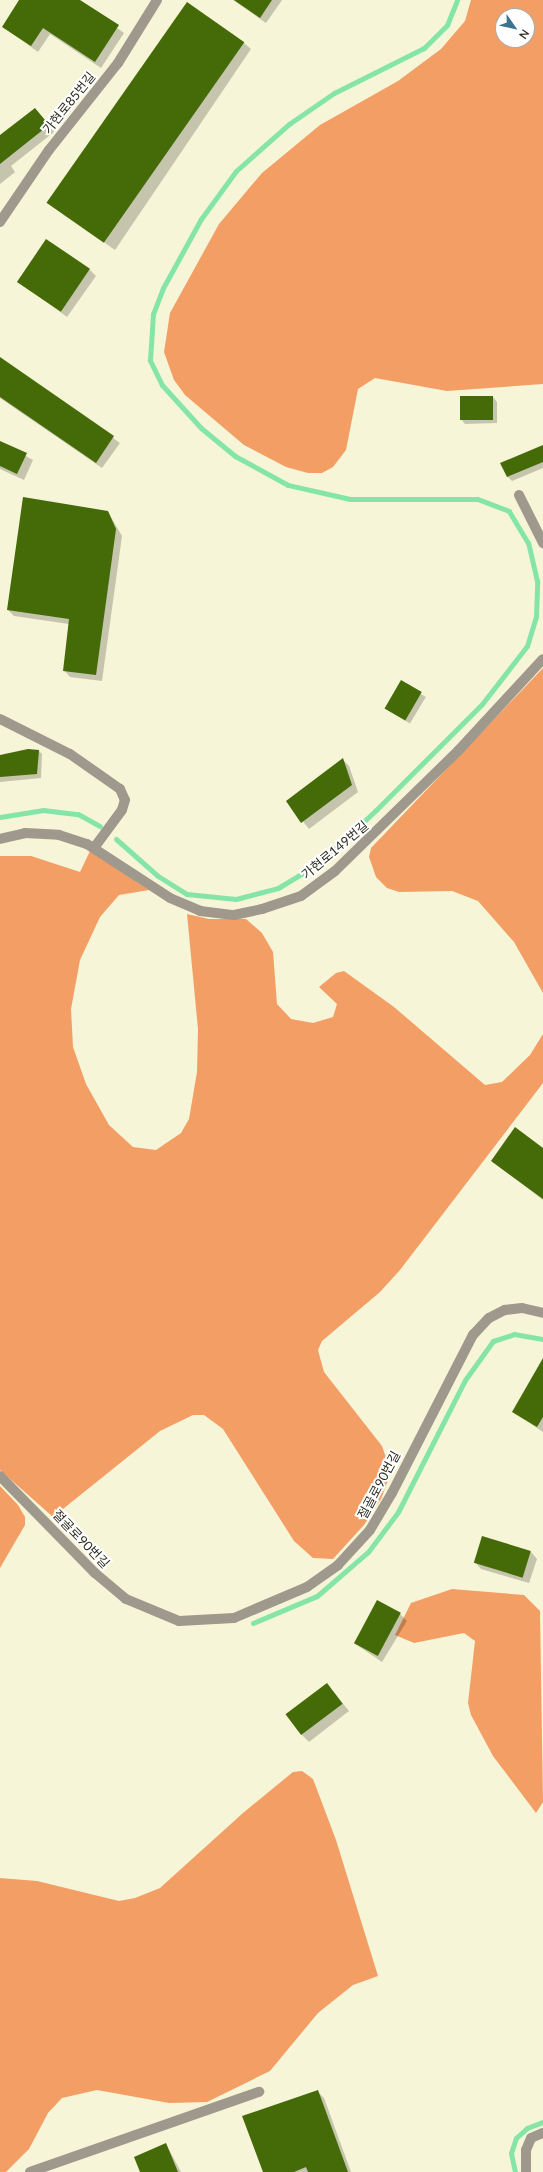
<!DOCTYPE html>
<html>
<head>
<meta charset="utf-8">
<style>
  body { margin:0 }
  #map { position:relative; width:543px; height:2172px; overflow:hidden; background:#f7f5d7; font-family:Lato,"Noto Sans KR",sans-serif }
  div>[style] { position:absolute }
  .forest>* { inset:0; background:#f39e65 }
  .shadow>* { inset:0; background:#0003; transform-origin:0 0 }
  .stream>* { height:5px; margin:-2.5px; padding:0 2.5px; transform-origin:2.5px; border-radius:2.5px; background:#85e5a9 }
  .building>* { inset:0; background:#456a08; transform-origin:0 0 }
  .minor>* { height:10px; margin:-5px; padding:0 5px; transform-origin:5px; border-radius:5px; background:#9f988d }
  span { translate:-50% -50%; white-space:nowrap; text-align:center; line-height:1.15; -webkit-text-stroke:4px #fff; paint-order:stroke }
  .street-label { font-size:13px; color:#2d2c21 }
  .north { position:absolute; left:495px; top:8px; width:40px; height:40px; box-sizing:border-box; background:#fff; border:1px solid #ababa6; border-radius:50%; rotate:124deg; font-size:11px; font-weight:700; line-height:16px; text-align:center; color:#2d2c21 }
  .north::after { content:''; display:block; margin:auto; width:14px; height:18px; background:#3c738e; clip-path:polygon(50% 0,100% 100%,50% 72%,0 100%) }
</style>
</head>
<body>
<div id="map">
  <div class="forest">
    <div style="clip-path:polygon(evenodd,471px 0,543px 0,543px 384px,447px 391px,375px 378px,358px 389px,346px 450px,333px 467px,322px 473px,308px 473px,286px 467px,244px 445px,185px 395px,174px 380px,164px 352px,170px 313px,219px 224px,262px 173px,320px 125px,398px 81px,441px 49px,465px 21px,471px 0,503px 16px,527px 16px,527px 40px,503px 40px,503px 16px)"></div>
    <div style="clip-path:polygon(543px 668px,543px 993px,514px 942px,478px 901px,452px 891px,399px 892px,387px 888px,376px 877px,369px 857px,371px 848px)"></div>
    <div style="clip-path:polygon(90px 851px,149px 890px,119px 895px,100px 917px,80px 960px,71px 1009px,73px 1047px,86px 1084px,109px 1125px,133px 1147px,156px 1150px,181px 1133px,189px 1119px,197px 1072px,198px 1029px,187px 914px,209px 919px,246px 919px,262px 933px,273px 952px,277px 1004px,291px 1019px,313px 1023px,333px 1017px,337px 1004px,319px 987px,336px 973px,344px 971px,394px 1007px,485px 1085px,502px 1082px,530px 1055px,543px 1034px,543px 1083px,400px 1270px,380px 1292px,322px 1341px,318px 1350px,324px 1372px,382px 1446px,391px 1472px,381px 1499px,364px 1525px,333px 1559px,313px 1558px,294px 1541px,223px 1429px,204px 1415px,193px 1415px,160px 1431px,53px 1517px,0 1470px,0 856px,31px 856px,80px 872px)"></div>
    <div style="clip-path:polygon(0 1486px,18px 1505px,25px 1517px,25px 1525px,0 1568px)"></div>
    <div style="clip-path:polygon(452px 1589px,524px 1595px,540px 1611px,543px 1802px,536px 1813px,493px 1756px,471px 1715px,468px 1703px,475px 1641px,464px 1633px,414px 1643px,395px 1635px,411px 1603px)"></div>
    <div style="clip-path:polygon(302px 1771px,313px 1779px,336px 1840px,378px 1976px,353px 1985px,318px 2013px,270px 2071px,207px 2102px,169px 2103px,97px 2090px,62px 2098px,48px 2113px,29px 2149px,6px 2172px,0 2172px,0 1878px,37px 1881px,119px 1901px,135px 1898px,160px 1888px,243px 1813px,293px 1772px)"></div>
  </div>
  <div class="shadow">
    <div style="clip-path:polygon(20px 0,78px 0,124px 33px,101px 68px,50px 34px,38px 52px,3px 27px)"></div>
    <div style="clip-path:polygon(233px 0,282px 0,266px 23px)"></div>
    <div style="clip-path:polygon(244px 43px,251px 49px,115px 250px,51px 205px)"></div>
    <div style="clip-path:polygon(41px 115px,54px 132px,11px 166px,15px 172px,0 184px,0 140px)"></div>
    <div style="clip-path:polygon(89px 269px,96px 276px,67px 317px,19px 282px)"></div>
    <div style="clip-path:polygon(0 358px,120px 443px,102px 468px,0 398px)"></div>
    <div style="clip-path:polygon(493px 397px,497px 402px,497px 423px,465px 424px,461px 419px,461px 398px)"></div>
    <div style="clip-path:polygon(0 442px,33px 460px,24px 480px,0 469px)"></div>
    <div style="clip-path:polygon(543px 446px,543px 468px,512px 481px,508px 477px,502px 463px)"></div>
    <div style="clip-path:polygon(108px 512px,122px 536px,102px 681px,70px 677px,64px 670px,69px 624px,14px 616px,8px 610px)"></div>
    <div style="left:401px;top:682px;width:29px;height:31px;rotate:31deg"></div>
    <div style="clip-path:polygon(39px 751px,42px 754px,41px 778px,0 782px,0 757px)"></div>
    <div style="clip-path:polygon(343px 760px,349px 766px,358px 792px,309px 829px,287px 802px)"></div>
    <div style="clip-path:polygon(543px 1149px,543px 1200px,492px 1161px)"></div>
    <div style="clip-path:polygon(543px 1374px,543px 1432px,513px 1412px)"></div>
    <div style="clip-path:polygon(531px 1552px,537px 1559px,529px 1583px,481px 1569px,475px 1562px)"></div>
    <div style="clip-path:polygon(400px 1614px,407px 1621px,382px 1662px,354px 1643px)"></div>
    <div style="clip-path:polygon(327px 1684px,349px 1711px,309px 1742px,302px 1735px)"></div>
    <div style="clip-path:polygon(317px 2091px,324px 2098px,351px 2172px,264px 2172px)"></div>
    <div style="clip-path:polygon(166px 2144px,181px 2172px,141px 2172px)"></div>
  </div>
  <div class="stream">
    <div style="left:0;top:817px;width:44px;rotate:-9.2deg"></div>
    <div style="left:43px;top:810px;width:35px;rotate:7deg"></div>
    <div style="left:78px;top:814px;width:25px;rotate:29deg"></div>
    <div style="left:116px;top:839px;width:56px;rotate:41.4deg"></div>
    <div style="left:158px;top:876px;width:34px;rotate:32deg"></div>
    <div style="left:187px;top:894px;width:49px;rotate:5.8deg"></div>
    <div style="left:236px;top:899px;width:43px;rotate:-14.7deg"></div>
    <div style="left:278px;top:888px;width:50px;rotate:-31.2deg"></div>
    <div style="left:321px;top:862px;width:76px;rotate:-43.4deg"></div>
    <div style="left:376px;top:810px;width:150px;rotate:-45deg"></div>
    <div style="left:482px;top:704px;width:73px;rotate:-52.2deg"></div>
    <div style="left:527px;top:646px;width:30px;rotate:-73deg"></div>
    <div style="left:536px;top:617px;width:36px;rotate:-88deg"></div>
    <div style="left:537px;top:581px;width:39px;rotate:-103deg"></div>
    <div style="left:528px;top:543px;width:37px;rotate:-121deg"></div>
    <div style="left:509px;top:511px;width:34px;rotate:-159deg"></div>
    <div style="left:477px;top:499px;width:127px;rotate:180deg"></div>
    <div style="left:350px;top:499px;width:64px;rotate:-167.3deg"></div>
    <div style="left:288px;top:485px;width:60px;rotate:-151.3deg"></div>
    <div style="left:235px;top:456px;width:44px;rotate:-140.5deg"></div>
    <div style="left:201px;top:428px;width:58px;rotate:-132.2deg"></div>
    <div style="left:162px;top:385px;width:28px;rotate:-116deg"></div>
    <div style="left:150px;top:360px;width:46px;rotate:-86.3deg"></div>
    <div style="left:153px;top:314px;width:28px;rotate:-69deg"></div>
    <div style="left:163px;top:288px;width:79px;rotate:-61.2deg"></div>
    <div style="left:201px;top:219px;width:59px;rotate:-53.9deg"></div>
    <div style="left:236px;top:171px;width:71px;rotate:-41.6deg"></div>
    <div style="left:289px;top:124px;width:55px;rotate:-34.6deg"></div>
    <div style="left:334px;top:93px;width:101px;rotate:-26.6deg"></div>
    <div style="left:424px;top:48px;width:33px;rotate:-45deg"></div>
    <div style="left:447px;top:25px;width:27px;rotate:-68deg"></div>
    <div style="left:253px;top:1623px;width:69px;rotate:-22.9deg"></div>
    <div style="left:317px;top:1596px;width:67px;rotate:-40.8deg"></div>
    <div style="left:368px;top:1552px;width:50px;rotate:-53.1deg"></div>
    <div style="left:398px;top:1512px;width:148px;rotate:-63.1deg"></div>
    <div style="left:465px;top:1380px;width:48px;rotate:-54.3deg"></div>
    <div style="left:493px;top:1341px;width:22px;rotate:-18deg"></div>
    <div style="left:514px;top:1334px;width:29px;rotate:10deg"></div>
    <div style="left:515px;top:2172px;width:19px;rotate:-102deg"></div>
    <div style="left:511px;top:2153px;width:16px;rotate:-72deg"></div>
    <div style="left:516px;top:2138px;width:15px;rotate:-42deg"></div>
    <div style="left:527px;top:2128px;width:17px;rotate:-21deg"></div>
  </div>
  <div class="building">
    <div style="clip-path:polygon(19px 0,80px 0,119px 25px,95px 62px,43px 28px,31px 46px,2px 27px)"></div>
    <div style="clip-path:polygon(234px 0,272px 0,260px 18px)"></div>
    <div style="left:187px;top:2px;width:70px;height:245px;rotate:35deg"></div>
    <div style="clip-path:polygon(35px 108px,49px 125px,0 164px,0 135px)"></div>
    <div style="left:46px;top:239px;width:53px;height:52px;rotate:34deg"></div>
    <div style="clip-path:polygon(0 357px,114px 436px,96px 463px,0 397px)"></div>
    <div style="left:493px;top:396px;width:24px;height:33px;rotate:90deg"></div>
    <div style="clip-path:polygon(0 441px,27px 453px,17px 474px,0 466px)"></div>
    <div style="clip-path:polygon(543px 445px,543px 462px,507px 477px,500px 463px)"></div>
    <div style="clip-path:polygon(23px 497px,108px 511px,116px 529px,96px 675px,63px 671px,69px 619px,7px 610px)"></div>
    <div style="left:401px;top:680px;width:24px;height:33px;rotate:30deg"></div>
    <div style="clip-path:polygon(28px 749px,39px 750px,37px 774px,0 777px,0 755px)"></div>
    <div style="clip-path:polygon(343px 758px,352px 785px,301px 823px,286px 801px)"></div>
    <div style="clip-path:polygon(515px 1127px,543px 1148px,543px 1199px,491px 1161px)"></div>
    <div style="clip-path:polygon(543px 1358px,543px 1417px,537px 1427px,512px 1412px)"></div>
    <div style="left:482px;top:1536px;width:51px;height:28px;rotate:17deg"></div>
    <div style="left:377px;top:1600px;width:27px;height:49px;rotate:28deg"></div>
    <div style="left:327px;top:1683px;width:26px;height:52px;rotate:53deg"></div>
    <div style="clip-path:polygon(318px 2090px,348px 2172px,308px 2172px,306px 2167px,294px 2172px,263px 2172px,242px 2116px)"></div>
    <div style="clip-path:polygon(166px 2143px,178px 2172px,140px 2172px,134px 2157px)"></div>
  </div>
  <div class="minor">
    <div style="left:0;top:222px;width:87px;rotate:-55.8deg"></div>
    <div style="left:49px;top:150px;width:111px;rotate:-51.6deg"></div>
    <div style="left:118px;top:63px;width:74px;rotate:-58.2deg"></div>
    <div style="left:519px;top:495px;width:54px;rotate:63.4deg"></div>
    <div style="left:0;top:719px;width:78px;rotate:26.6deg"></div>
    <div style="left:70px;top:754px;width:61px;rotate:35deg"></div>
    <div style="left:120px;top:789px;width:12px;rotate:66deg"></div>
    <div style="left:125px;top:800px;width:10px;rotate:107deg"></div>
    <div style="left:122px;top:810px;width:47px;rotate:126.4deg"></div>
    <div style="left:0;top:839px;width:26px;rotate:-13deg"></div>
    <div style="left:25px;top:833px;width:34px;rotate:3deg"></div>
    <div style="left:59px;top:835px;width:29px;rotate:18deg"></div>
    <div style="left:87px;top:844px;width:99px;rotate:33deg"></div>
    <div style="left:170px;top:898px;width:33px;rotate:23deg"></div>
    <div style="left:200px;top:911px;width:34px;rotate:7deg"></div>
    <div style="left:234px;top:915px;width:29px;rotate:-12deg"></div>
    <div style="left:262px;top:909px;width:41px;rotate:-18.4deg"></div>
    <div style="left:301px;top:896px;width:42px;rotate:-36.3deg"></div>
    <div style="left:335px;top:871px;width:172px;rotate:-44.3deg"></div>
    <div style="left:458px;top:751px;width:125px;rotate:-47.3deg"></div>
    <div style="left:0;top:1476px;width:136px;rotate:45.6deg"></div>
    <div style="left:95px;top:1573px;width:40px;rotate:40deg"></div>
    <div style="left:126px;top:1599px;width:57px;rotate:22.5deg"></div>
    <div style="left:179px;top:1621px;width:55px;rotate:-3.1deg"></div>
    <div style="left:234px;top:1618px;width:79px;rotate:-23deg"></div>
    <div style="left:307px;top:1587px;width:38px;rotate:-35deg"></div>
    <div style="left:338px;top:1565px;width:47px;rotate:-47.6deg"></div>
    <div style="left:370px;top:1530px;width:43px;rotate:-59.3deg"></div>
    <div style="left:392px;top:1493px;width:178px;rotate:-62.9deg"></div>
    <div style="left:473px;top:1335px;width:23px;rotate:-47deg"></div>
    <div style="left:489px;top:1318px;width:18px;rotate:-27deg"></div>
    <div style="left:505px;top:1310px;width:17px;rotate:-7deg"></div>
    <div style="left:522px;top:1308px;width:22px;rotate:13deg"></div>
    <div style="left:30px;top:2172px;width:243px;rotate:-19.3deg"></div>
    <div style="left:526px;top:2172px;width:22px;rotate:-90deg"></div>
    <div style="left:526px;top:2150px;width:13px;rotate:-67deg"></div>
    <div style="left:531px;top:2138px;width:13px;rotate:-23deg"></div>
  </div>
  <div class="street-label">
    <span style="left:69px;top:103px;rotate:-51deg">가현로85번길</span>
    <span style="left:335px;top:850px;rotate:-40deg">가현로149번길</span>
    <span style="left:379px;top:1485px;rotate:-62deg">절골로90번길</span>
    <span style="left:81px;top:1539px;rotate:46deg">절골로90번길</span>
  </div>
  <div class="north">N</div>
</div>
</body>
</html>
